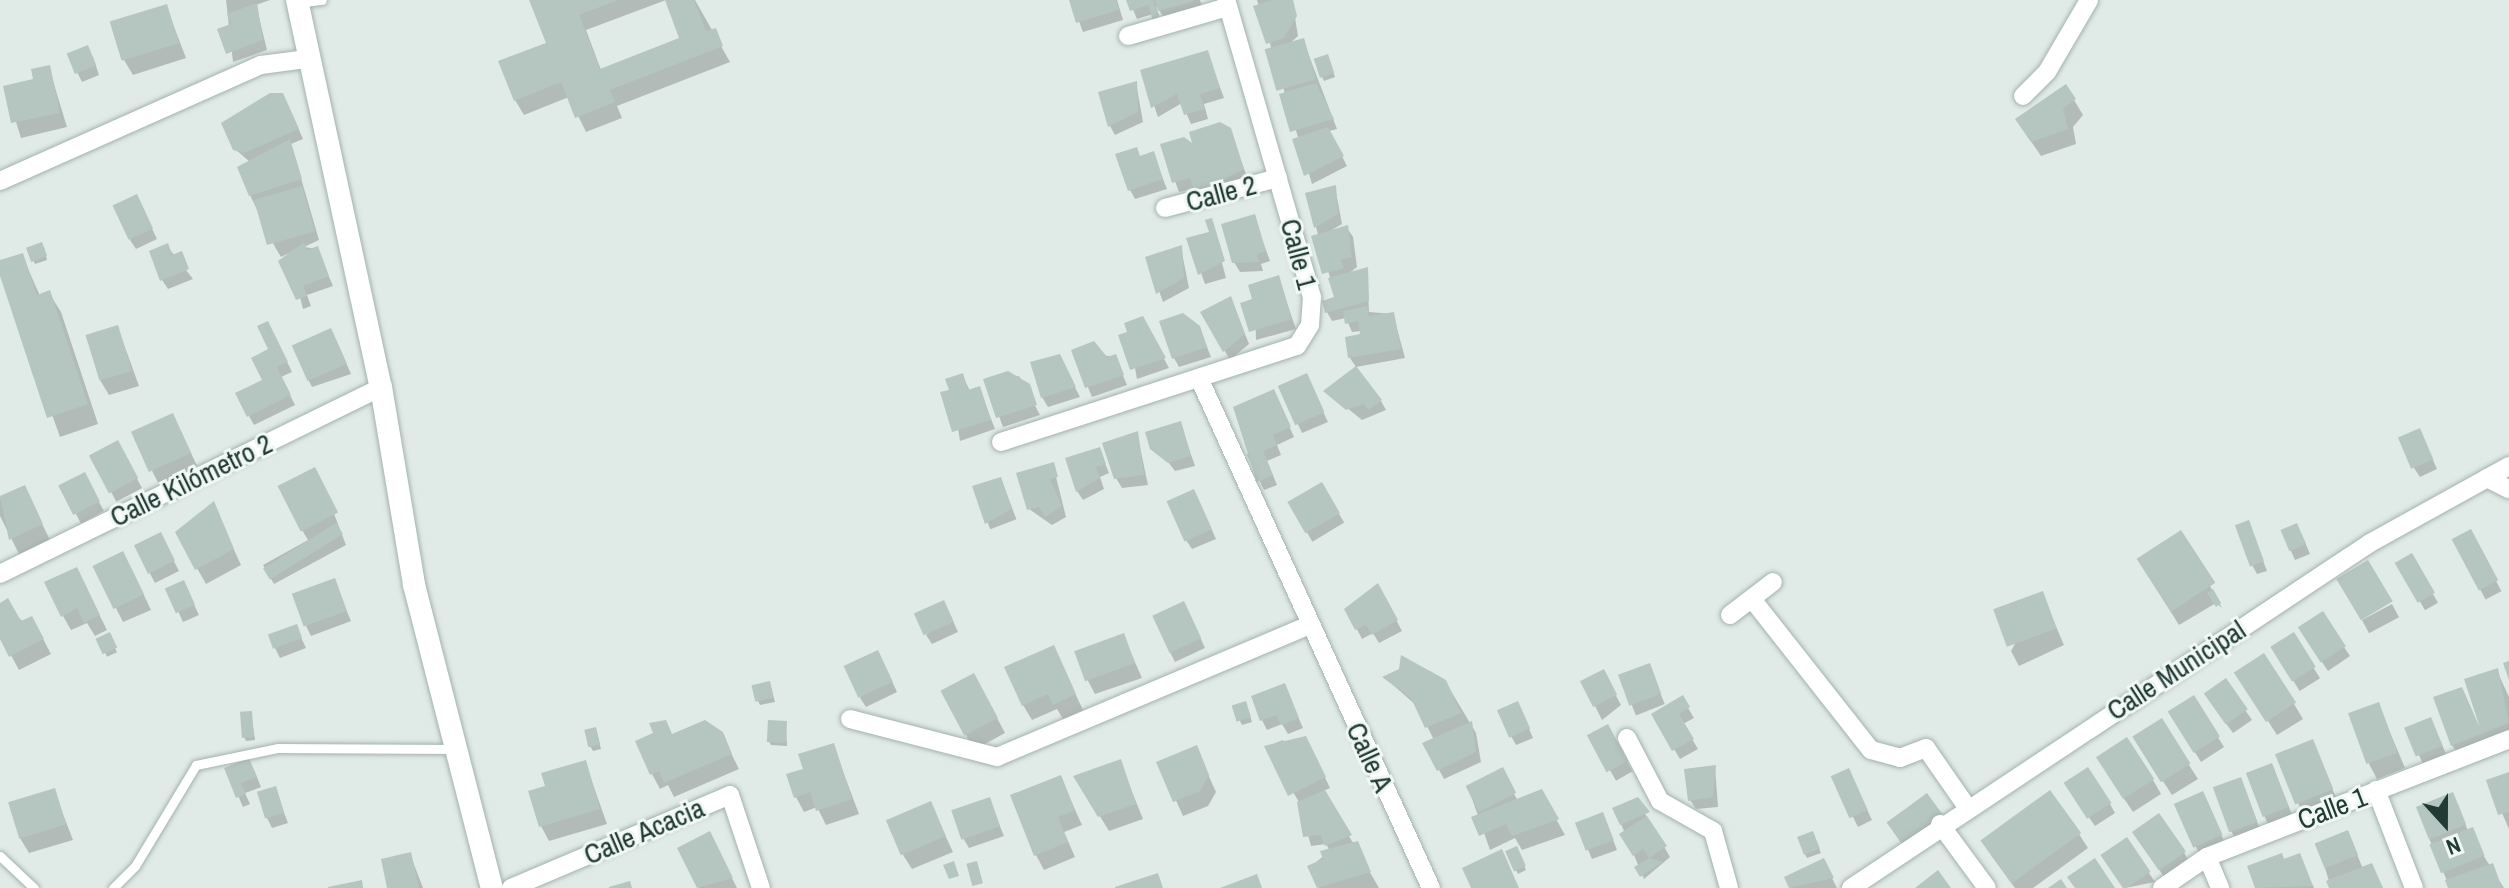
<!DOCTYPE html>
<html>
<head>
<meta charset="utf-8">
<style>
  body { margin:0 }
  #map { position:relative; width:2509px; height:888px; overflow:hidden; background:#e0eae6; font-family:"Archivo Narrow",sans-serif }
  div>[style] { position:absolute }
  .shadow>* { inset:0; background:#0003; transform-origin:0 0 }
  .building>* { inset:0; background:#b5c5bf; transform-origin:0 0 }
  .roads { filter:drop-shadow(0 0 2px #a3b2ad) drop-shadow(0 0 2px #a3b2ad) }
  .service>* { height:9px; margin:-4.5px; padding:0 4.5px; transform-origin:4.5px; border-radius:4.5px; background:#fff }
  .minor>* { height:18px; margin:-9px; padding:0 9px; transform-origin:9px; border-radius:9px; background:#fff }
  .tertiary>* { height:22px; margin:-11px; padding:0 11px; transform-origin:11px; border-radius:11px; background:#fff }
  span { translate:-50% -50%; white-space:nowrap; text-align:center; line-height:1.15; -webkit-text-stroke:6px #f0f7f4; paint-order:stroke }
  .street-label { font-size:28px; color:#213a34 }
  .north { position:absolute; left:2405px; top:784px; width:80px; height:80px; -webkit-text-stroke:6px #f0f7f4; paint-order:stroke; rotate:159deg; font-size:22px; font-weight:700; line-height:32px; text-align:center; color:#213a34 }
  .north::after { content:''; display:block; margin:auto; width:28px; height:36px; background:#213a34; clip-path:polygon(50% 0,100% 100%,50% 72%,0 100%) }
</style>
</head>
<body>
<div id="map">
  <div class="shadow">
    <div style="clip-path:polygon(226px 0,270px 0,256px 5px,267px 50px,233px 62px)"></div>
    <div style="clip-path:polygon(531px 0,666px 0,586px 30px,601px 70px,682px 40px,667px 0,695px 0,730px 62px,617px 106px,622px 118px,586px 132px,569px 97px,524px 115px,515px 100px,548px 44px)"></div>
    <div style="clip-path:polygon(1071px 0,1117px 0,1123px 20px,1083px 32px)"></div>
    <div style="clip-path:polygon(1129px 0,1200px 0,1203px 9px,1166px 20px,1156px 6px,1163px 29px,1153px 14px,1137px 19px)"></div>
    <div style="clip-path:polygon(1257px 0,1292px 0,1298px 36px,1287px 46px,1303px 40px,1337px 129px,1329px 131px,1347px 166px,1312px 184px)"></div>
    <div style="clip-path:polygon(166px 6px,186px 58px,133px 75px,124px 60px)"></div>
    <div style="clip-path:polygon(1207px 52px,1224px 98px,1204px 104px,1208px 119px,1191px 124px,1182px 103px,1158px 117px,1142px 71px)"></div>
    <div style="clip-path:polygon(93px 57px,99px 75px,82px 82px,77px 72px)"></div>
    <div style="clip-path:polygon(1329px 60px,1335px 77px,1324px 81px,1322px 77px)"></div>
    <div style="clip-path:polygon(49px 68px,67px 127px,21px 138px,5px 87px,35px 80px)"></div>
    <div style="clip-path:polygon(1136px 83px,1143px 122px,1115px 135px,1110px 126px)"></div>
    <div style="clip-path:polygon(2074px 100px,2083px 115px,2073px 127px,2076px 144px,2041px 156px,2026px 134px)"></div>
    <div style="clip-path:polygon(288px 105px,303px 139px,291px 144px,319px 240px,304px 247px,317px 249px,333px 286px,307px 295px,311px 306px,303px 309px,289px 253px,281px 257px,275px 247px,250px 195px,250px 162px,235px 149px)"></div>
    <div style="clip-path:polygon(1229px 130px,1248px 179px,1179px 192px,1162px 146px,1195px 148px)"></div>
    <div style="clip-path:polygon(1153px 154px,1167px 189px,1135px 199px,1130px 190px)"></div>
    <div style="clip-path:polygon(1335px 187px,1342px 224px,1330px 231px,1347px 228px,1353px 237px,1357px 267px,1347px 275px,1367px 270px,1369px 312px,1393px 314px,1405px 358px,1356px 367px,1350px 358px,1361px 331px,1352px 332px,1346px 318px,1332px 321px,1327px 312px,1336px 299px,1316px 227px)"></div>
    <div style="clip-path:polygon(141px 206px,157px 239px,136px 249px,130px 240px)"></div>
    <div style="clip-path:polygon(1254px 217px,1270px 261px,1261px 264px,1263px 271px,1240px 272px,1234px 262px)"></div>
    <div style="clip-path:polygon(1211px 220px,1226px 278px,1205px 284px,1189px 240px,1211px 233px)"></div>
    <div style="clip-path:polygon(167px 246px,193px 279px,168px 289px,162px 280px)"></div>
    <div style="clip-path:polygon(44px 248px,47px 260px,35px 264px,33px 260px)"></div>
    <div style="clip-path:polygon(1181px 248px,1189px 288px,1163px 302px,1147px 258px)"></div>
    <div style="clip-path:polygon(22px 255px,40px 296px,49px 293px,61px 312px,98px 424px,60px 437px,0 270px,0 262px)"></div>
    <div style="clip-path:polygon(1278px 278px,1296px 329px,1256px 340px,1255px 300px)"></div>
    <div style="clip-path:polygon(1231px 299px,1249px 344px,1230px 360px,1203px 313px)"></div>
    <div style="clip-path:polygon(1142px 318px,1169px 368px,1137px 379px,1129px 333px)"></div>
    <div style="clip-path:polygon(1199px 327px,1211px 357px,1179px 367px,1174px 358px)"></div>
    <div style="clip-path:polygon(118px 328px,139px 386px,109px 395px,100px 380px)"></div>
    <div style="clip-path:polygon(273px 333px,292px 372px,281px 377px,295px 405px,254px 425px,249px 416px,265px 381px)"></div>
    <div style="clip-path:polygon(336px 340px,351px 374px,312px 387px,307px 377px)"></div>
    <div style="clip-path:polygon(1073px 351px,1115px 357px,1127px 385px,1092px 397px)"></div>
    <div style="clip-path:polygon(1064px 366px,1080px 397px,1048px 407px,1042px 397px)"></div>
    <div style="clip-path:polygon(962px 375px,970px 391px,979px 388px,995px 429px,960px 441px,952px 391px)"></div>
    <div style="clip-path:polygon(1019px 376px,1040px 415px,1003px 427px,986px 381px)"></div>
    <div style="clip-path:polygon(1309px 383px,1328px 422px,1302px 433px,1281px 387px)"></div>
    <div style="clip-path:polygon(1326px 391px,1381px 401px,1386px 410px,1362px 420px)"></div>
    <div style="clip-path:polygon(1278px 401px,1294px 437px,1277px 445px,1281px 455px,1267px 461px,1277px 485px,1264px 490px,1247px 455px)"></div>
    <div style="clip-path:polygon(1180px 423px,1195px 466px,1175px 471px,1153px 442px)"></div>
    <div style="clip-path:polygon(181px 431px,198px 468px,160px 486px,152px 471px)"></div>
    <div style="clip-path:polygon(1137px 433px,1148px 485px,1122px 488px,1116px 478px)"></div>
    <div style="clip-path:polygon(2424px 440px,2437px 469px,2420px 477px,2414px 468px)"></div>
    <div style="left:118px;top:443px;width:51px;height:29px;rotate:62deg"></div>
    <div style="clip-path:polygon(1099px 449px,1109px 473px,1100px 477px,1104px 489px,1083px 500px,1077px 491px)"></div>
    <div style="clip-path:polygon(1053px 465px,1066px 517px,1052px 525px,1029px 509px)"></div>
    <div style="left:84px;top:475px;width:41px;height:26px;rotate:61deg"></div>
    <div style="left:1001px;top:479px;width:43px;height:28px;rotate:69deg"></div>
    <div style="left:1321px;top:484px;width:45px;height:37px;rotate:59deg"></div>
    <div style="clip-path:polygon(323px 485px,346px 545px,274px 584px,263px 565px,308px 540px,302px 530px)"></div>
    <div style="clip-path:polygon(24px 487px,50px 540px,19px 554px,0 516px,0 498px)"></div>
    <div style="clip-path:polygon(1199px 501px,1216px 539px,1192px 549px,1186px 540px)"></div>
    <div style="clip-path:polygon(213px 504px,241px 565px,206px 584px,177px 533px)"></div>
    <div style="clip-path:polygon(2248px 522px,2267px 571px,2257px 574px,2252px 565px)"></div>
    <div style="clip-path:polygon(2282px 531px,2302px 535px,2310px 554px,2295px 560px)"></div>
    <div style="left:2470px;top:532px;width:67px;height:18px;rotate:62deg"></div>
    <div style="clip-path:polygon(2181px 533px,2222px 608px,2216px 603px,2179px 625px,2147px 574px)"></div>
    <div style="clip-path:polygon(165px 544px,179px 571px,155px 583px,136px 547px)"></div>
    <div style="left:2411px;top:556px;width:54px;height:15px;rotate:60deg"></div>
    <div style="clip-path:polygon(95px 566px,131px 568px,151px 610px,123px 622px)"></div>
    <div style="clip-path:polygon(334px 581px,351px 621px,311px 636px,306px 626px)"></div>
    <div style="clip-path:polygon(84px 584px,107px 630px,95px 636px,87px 623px,71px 630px,63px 616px)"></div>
    <div style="clip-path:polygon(1378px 586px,1402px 631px,1379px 643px,1373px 633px,1362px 639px,1347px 610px)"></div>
    <div style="clip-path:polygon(168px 589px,188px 592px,199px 615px,183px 622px)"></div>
    <div style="clip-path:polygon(2042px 594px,2064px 645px,2019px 666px,2011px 651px)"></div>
    <div style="left:2392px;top:604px;width:15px;height:34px;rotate:62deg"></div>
    <div style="clip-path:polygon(0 605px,40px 633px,51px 654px,19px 670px,0 635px)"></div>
    <div style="clip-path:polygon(949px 612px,958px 632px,932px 644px,926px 635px)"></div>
    <div style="clip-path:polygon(1189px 613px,1205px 648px,1175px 662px,1170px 652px)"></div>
    <div style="clip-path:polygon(296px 627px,306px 648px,280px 658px,275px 648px)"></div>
    <div style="left:109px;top:635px;width:19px;height:11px;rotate:65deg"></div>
    <div style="clip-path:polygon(1123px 635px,1142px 678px,1095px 694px,1087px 679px)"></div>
    <div style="left:2293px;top:635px;width:51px;height:24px;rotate:58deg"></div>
    <div style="clip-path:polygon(2306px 638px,2344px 647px,2350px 656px,2328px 671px)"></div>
    <div style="clip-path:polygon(1053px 647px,1083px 710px,1063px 719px,1057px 709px,1032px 720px,1023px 705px)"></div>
    <div style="clip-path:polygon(883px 662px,897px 692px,866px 707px,860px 698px)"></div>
    <div style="left:1649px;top:665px;width:42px;height:31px;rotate:68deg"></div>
    <div style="clip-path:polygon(1430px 671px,1445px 681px,1476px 733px,1481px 762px,1444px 779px,1425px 744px,1434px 740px,1417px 706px,1385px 678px)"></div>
    <div style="clip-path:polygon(2497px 671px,2509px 697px,2509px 740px,2458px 754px,2452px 745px,2481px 725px)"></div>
    <div style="clip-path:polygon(1608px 681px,1621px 705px,1602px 720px,1583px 682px)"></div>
    <div style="clip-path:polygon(2225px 681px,2252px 720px,2233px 733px,2212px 704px)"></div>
    <div style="clip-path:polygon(1284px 685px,1303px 728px,1288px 734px,1282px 724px,1267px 730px,1262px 720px)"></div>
    <div style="clip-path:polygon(2246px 687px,2294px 704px,2303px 719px,2277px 735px)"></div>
    <div style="clip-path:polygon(771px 688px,775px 702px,760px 705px,758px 701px)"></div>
    <div style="clip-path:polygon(982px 690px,1005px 733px,974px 750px,943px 692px)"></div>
    <div style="clip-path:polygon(1682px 698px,1694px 718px,1683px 724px,1698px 749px,1680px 759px,1653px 714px)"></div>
    <div style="clip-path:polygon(2193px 698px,2224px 747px,2201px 762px,2176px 722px)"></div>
    <div style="clip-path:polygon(2378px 704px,2405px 768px,2377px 779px,2369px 764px)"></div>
    <div style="clip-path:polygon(1247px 707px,1252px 722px,1242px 725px,1240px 721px)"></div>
    <div style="clip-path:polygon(251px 713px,255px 740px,246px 741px,244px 737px)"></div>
    <div style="clip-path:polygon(1522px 713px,1533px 738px,1516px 745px,1511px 736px)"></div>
    <div style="clip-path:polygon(786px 723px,787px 746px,771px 745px,769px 741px)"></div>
    <div style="left:1607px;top:727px;width:51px;height:19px;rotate:60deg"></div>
    <div style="clip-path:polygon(2407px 729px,2435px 729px,2447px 756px,2424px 766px)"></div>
    <div style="clip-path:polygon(597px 733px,601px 749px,593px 751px,590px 746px)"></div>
    <div style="clip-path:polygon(721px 733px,739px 769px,674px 797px,668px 785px,660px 789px,652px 774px,673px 736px)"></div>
    <div style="clip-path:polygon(1283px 740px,1287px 747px,1311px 748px,1330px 788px,1323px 791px,1379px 888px,1319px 888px,1310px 867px,1330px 851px,1326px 844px,1311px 846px,1299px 802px,1266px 747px)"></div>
    <div style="left:2312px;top:741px;width:69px;height:37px;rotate:67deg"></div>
    <div style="clip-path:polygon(833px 745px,859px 814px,826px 825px,817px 807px,804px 812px,796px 797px)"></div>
    <div style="clip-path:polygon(1196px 748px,1216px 792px,1208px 806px,1183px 816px,1159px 763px)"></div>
    <div style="clip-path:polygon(2144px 752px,2189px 765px,2198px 779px,2172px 795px)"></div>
    <div style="clip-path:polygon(585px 762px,607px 824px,549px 841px,541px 826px,547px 787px)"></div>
    <div style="clip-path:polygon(1120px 762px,1143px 819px,1109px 831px,1076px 777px)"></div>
    <div style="left:2272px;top:765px;width:56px;height:26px;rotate:68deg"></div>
    <div style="clip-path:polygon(1715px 767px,1718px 807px,1696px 809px,1690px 800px)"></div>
    <div style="clip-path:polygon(227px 770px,254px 770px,261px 787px,245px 793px,250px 804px,243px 807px)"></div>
    <div style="clip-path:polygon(2107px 773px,2153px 780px,2161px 794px,2133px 812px)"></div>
    <div style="clip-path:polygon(2509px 774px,2509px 829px,2488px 781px)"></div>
    <div style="clip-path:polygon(1060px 777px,1082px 825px,1064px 832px,1075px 857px,1044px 870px,1036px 855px)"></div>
    <div style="clip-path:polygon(1833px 777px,1853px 780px,1872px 820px,1858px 827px)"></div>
    <div style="clip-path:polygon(1509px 785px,1518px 801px,1541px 792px,1565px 835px,1522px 850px,1515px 838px,1490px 850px,1468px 787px)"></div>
    <div style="clip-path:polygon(275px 789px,288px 823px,272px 828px,267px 818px)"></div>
    <div style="clip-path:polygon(2245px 789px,2261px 832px,2237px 841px,2231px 831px)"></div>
    <div style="clip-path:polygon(54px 791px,73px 840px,29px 853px,20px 838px)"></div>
    <div style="clip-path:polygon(2072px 793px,2110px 804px,2115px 813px,2095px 826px)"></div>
    <div style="clip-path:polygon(989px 800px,1004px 836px,969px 848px,963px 838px)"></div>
    <div style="clip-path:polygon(1637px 800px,1670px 857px,1644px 879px,1621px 824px)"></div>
    <div style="clip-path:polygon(930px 803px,953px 852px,912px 869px,903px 855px)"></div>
    <div style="clip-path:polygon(2208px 803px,2226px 846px,2201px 857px,2176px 805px)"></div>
    <div style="clip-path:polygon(2458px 804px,2468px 831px,2504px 888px,2450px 888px,2429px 838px)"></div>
    <div style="clip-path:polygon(1940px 815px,1907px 851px,1893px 831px)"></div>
    <div style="clip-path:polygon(1577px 824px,1607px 824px,1617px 850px,1592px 859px)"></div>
    <div style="clip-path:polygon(2079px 834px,2088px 848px,2033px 888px,2015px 888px,1991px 855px)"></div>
    <div style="clip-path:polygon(1815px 838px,1821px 853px,1807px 858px,1805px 854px)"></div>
    <div style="clip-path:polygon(2140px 842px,2184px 852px,2189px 862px,2165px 878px)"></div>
    <div style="clip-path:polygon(2352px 842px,2363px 869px,2371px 865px,2383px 888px,2331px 888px,2325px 868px)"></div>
    <div style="clip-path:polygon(679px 849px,717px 849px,737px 888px,699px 888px)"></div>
    <div style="clip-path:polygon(1518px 852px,1526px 870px,1518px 874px,1516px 870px)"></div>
    <div style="clip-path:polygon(410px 854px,423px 888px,389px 888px)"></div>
    <div style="clip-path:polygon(2299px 856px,2314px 888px,2258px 888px,2250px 867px)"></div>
    <div style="clip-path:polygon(2109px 865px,2149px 873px,2155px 882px,2125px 888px)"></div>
    <div style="clip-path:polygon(1828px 870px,1837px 888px,1791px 888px,1786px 878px)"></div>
  </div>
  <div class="building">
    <div style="clip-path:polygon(529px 0,618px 0,579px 15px,600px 69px,679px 38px,665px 0,694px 0,706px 31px,716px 28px,723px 46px,610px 90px,615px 102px,575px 118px,561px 82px,514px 101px,498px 61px,546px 43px)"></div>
    <div style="clip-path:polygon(1069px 0,1116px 0,1119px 10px,1076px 23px)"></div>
    <div style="clip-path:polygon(1126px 0,1153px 0,1159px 19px,1153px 21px,1148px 5px,1130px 11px)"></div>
    <div style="clip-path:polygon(1155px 0,1193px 0,1194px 1px,1158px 11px)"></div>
    <div style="clip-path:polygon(1272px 0,1293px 0,1297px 16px,1284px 38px,1266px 44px,1253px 6px)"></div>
    <div style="clip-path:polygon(257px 3px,263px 40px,226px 54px,217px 29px,231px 24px,227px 14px)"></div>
    <div style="left:167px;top:4px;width:41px;height:60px;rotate:73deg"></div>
    <div style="left:1304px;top:38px;width:43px;height:41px;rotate:74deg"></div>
    <div style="left:88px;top:45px;width:22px;height:23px;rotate:68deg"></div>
    <div style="clip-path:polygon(1208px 50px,1220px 88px,1200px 94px,1205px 109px,1184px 115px,1177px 94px,1151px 108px,1140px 70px)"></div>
    <div style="left:1328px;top:54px;width:20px;height:15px;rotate:72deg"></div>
    <div style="clip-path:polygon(50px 65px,60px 113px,11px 123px,3px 86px,33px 79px,31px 69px)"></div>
    <div style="clip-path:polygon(1137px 81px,1138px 112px,1108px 127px,1098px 92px)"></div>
    <div style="clip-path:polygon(1316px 83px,1334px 119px,1290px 132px,1279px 94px)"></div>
    <div style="clip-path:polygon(2066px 84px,2076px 99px,2063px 108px,2068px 129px,2031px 142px,2015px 119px)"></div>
    <div style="clip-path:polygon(270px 93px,283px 93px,299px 129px,244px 153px,233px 150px,221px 123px)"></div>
    <div style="clip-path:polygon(1220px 122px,1231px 128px,1244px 169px,1195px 194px,1190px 178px,1172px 183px,1160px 144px,1184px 137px,1192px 143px,1189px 132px)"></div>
    <div style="clip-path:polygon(1328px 127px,1344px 156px,1304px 176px,1292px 139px)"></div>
    <div style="clip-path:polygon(290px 139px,302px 179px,249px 196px,237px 167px)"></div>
    <div style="clip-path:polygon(1137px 147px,1140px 156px,1154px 151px,1163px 179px,1128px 191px,1115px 154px)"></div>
    <div style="clip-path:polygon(1336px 185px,1338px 214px,1314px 228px,1305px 193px)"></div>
    <div style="left:302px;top:186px;width:47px;height:50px;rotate:74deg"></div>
    <div style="left:137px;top:194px;width:38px;height:27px;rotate:65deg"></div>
    <div style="clip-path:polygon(1255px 214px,1266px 251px,1257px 254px,1259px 262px,1232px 263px,1221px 224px)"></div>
    <div style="clip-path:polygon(1212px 218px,1225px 261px,1198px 275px,1186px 238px,1209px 232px,1205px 220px)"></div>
    <div style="clip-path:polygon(1348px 225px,1352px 257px,1341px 260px,1344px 268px,1322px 274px,1311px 236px)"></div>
    <div style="left:42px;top:242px;width:15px;height:17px;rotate:70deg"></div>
    <div style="clip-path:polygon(304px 242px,307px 250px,318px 246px,329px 276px,303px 286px,307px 296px,296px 300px,278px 261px)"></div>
    <div style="clip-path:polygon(168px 243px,172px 255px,182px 251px,189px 269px,160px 281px,149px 251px)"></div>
    <div style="clip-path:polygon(1182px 245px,1184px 278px,1156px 294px,1145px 257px)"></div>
    <div style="clip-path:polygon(23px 253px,37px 295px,50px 290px,88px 404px,47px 418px,0 276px,0 260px)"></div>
    <div style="clip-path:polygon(1368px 267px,1369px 301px,1325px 313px,1322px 301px,1334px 297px,1328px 278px)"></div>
    <div style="clip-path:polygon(1279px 275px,1292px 319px,1249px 332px,1240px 303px,1252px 299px,1248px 285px)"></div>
    <div style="clip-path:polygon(1231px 296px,1245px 334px,1223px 352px,1200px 312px)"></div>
    <div style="clip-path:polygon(1367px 306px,1369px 316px,1394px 312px,1401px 349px,1348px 358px,1345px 337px,1360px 334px,1358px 321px,1345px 324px,1343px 311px)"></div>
    <div style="clip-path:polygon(1183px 313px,1200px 326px,1207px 347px,1172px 359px,1159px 321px)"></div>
    <div style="clip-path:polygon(1143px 316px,1166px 358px,1130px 370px,1118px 335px,1127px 332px,1124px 323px)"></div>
    <div style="clip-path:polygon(268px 321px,288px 362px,277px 367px,291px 395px,247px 417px,235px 393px,262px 380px,251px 358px,268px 349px,257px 326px)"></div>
    <div style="left:118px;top:325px;width:48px;height:34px;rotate:73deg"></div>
    <div style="left:331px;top:328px;width:39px;height:43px;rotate:66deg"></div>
    <div style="clip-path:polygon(1094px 341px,1107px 357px,1116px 354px,1124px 375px,1085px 388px,1071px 350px)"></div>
    <div style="clip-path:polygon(1060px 354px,1076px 387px,1041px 398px,1030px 362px)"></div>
    <div style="clip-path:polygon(1356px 366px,1382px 400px,1368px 410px,1364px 404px,1346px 410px,1323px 391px)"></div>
    <div style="clip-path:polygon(1008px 371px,1030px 384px,1037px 405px,996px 418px,983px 379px)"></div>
    <div style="clip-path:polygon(963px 373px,968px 390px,980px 386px,991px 420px,952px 432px,940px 392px,949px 390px,945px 379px)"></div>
    <div style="left:1307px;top:373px;width:43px;height:32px;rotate:66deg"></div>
    <div style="clip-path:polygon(1274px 389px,1291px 427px,1273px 435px,1277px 445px,1263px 451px,1273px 475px,1257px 482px,1233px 407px)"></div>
    <div style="left:173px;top:413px;width:44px;height:46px;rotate:66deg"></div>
    <div style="clip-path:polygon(1181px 421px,1191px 456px,1168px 463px,1150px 449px,1145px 432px)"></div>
    <div style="left:2420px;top:428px;width:34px;height:24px;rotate:67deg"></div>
    <div style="clip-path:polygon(1138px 431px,1144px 475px,1114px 479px,1102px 443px)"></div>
    <div style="left:118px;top:440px;width:43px;height:33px;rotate:62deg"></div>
    <div style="clip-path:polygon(1100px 447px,1106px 464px,1096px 467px,1100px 478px,1076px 492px,1065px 458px)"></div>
    <div style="clip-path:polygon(1054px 462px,1058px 477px,1050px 479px,1062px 506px,1045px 517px,1039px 507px,1027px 510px,1016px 473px)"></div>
    <div style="left:315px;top:467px;width:51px;height:42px;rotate:63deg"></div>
    <div style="left:85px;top:472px;width:33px;height:30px;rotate:63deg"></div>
    <div style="clip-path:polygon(1001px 477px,1012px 509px,985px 524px,972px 486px)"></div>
    <div style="left:1322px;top:482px;width:36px;height:40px;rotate:60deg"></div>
    <div style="clip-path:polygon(25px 485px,43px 524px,9px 540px,0 496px)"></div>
    <div style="left:1194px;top:489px;width:44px;height:30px;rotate:66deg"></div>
    <div style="clip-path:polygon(214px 501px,234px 549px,195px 570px,175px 532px)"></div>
    <div style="left:2249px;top:520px;width:44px;height:15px;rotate:70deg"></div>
    <div style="left:336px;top:523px;width:13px;height:86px;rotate:58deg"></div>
    <div style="left:2297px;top:523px;width:23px;height:18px;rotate:67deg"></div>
    <div style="left:2471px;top:529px;width:58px;height:22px;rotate:62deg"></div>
    <div style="left:2181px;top:530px;width:63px;height:53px;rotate:57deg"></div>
    <div style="left:161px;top:532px;width:32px;height:30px;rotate:64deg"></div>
    <div style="left:123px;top:551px;width:48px;height:34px;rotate:64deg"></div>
    <div style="left:2412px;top:553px;width:46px;height:20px;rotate:60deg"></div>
    <div style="left:2368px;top:560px;width:48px;height:37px;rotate:59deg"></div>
    <div style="clip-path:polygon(77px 567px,100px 615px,84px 623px,77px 608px,61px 617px,44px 582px)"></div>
    <div style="left:335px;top:578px;width:35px;height:46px;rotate:70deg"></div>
    <div style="left:184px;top:580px;width:27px;height:21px;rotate:66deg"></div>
    <div style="clip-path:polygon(1378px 583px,1398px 620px,1372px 635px,1366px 625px,1355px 630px,1344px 609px)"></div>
    <div style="clip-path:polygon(2213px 589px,2221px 603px,2216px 607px,2207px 593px)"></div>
    <div style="left:2043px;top:591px;width:40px;height:53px;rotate:70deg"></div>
    <div style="clip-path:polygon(8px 598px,21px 621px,32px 616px,44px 639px,9px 657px,0 639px,0 603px)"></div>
    <div style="left:944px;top:600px;width:24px;height:33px;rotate:66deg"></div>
    <div style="left:1184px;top:601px;width:41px;height:35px;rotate:65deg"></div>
    <div style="left:2323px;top:611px;width:42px;height:30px;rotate:57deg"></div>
    <div style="left:297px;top:624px;width:15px;height:31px;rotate:70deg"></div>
    <div style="left:110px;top:632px;width:17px;height:16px;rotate:65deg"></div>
    <div style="left:2294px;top:632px;width:41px;height:28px;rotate:58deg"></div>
    <div style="left:1124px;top:633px;width:32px;height:53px;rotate:70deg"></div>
    <div style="clip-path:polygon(1054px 645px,1076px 694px,1053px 705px,1048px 694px,1022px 706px,1004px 667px)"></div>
    <div style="left:878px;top:650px;width:35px;height:38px;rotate:65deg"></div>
    <div style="left:2264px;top:653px;width:59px;height:36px;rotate:57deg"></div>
    <div style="clip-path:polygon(1401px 655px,1446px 680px,1461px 713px,1425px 728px,1411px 698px,1382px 677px,1399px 669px)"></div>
    <div style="clip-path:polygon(2509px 661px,2509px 680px,2503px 663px)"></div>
    <div style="left:1650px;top:663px;width:33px;height:34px;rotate:70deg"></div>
    <div style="clip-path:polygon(2498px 668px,2509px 723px,2451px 746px,2433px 697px,2462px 687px,2480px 728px,2464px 679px)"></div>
    <div style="left:1604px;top:669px;width:29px;height:27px;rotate:63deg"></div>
    <div style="left:974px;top:673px;width:51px;height:38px;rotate:62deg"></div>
    <div style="left:2226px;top:678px;width:38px;height:27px;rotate:55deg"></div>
    <div style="left:770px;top:681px;width:17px;height:19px;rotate:77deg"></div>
    <div style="clip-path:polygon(1285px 683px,1299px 718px,1281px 725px,1276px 715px,1260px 721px,1251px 696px)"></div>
    <div style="clip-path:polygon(1683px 695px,1690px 707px,1679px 714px,1694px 739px,1672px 751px,1651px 714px)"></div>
    <div style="left:2194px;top:695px;width:49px;height:31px;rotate:58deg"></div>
    <div style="left:1246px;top:701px;width:17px;height:15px;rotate:73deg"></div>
    <div style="left:1518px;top:701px;width:30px;height:23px;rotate:66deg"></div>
    <div style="left:2379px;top:702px;width:54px;height:33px;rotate:70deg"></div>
    <div style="left:252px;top:711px;width:26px;height:12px;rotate:86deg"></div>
    <div style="left:2431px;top:717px;width:31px;height:29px;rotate:68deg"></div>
    <div style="left:2162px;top:718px;width:54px;height:35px;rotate:58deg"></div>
    <div style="clip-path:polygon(666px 720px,672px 734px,705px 720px,723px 732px,732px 754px,664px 783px,659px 771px,650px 775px,635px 741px,653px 733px,649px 723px)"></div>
    <div style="left:768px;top:720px;width:19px;height:22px;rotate:3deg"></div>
    <div style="clip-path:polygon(1472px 721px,1476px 752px,1437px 771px,1422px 743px)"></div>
    <div style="left:1608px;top:724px;width:42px;height:24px;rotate:62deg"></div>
    <div style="left:596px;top:727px;width:18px;height:12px;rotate:77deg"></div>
    <div style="clip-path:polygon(1306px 736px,1326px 777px,1288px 796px,1264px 746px)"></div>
    <div style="left:2127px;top:737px;width:50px;height:37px;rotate:57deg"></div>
    <div style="left:2313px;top:739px;width:54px;height:41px;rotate:68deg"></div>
    <div style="clip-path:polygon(834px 743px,852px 799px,816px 811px,810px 792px,794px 798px,786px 774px,803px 769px,798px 754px)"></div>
    <div style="clip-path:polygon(1197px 745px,1209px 775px,1200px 791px,1173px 802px,1156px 762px)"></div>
    <div style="clip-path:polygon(249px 758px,257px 777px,241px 783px,246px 794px,236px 798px,224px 768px)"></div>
    <div style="clip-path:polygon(1121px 759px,1136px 804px,1098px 817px,1073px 776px)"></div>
    <div style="clip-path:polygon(586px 760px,600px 809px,539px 827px,528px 791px,545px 786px,541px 773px)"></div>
    <div style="left:2272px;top:763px;width:47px;height:28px;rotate:69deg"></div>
    <div style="clip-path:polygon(1716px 765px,1713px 797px,1688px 801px,1684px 769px)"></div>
    <div style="left:1503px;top:767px;width:29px;height:42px;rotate:63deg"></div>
    <div style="left:2088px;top:767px;width:43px;height:29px;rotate:57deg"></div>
    <div style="left:1849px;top:768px;width:46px;height:20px;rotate:66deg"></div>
    <div style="clip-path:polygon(2509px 772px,2509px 812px,2498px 815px,2486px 780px)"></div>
    <div style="clip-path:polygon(1061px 775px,1075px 810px,1058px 817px,1068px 842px,1034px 856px,1010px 795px)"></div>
    <div style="left:2241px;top:777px;width:48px;height:30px;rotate:70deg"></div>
    <div style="left:276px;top:786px;width:28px;height:20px;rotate:73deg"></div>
    <div style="left:55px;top:788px;width:38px;height:49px;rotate:73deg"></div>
    <div style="clip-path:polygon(1542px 789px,1559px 819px,1512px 836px,1506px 824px,1479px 836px,1471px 817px)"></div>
    <div style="clip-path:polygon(1325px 790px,1352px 835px,1325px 846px,1320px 835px,1303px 837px,1297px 802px)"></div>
    <div style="left:2050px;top:790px;width:53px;height:86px;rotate:54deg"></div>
    <div style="left:2203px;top:791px;width:48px;height:32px;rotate:66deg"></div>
    <div style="left:2453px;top:792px;width:35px;height:40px;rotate:68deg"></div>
    <div style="left:1927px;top:793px;width:26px;height:50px;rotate:54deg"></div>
    <div style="left:990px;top:797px;width:31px;height:41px;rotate:71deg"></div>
    <div style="clip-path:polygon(1638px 797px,1650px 812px,1620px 825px,1612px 808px)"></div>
    <div style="left:931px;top:801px;width:38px;height:49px;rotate:67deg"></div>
    <div style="left:1603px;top:812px;width:30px;height:30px;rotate:69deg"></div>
    <div style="left:2159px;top:813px;width:47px;height:33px;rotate:55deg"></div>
    <div style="clip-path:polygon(1647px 816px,1667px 846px,1649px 858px,1643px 849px,1633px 856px,1619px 834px)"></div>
    <div style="left:2473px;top:827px;width:31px;height:47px;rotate:68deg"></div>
    <div style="left:2348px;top:830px;width:27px;height:36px;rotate:68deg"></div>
    <div style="clip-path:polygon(710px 831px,733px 878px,697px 888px,677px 848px)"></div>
    <div style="left:1813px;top:831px;width:19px;height:17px;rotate:69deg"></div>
    <div style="left:2127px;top:837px;width:42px;height:32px;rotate:56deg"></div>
    <div style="clip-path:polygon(1358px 841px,1371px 872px,1317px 888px,1307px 866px,1323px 859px,1320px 851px)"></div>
    <div style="left:1517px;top:846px;width:22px;height:13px;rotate:66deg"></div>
    <div style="clip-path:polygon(1502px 849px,1519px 888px,1471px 888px,1462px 868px)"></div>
    <div style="clip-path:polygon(411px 852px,419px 888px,387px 888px,381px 859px)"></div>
    <div style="clip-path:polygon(2282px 853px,2284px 859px,2300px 853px,2313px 886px,2255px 888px,2247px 866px)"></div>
    <div style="clip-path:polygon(1649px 858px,1663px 862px,1640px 877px,1634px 867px)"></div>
    <div style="clip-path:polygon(1824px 858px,1834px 878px,1789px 888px,1784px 877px)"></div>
    <div style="clip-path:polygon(2095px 858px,2115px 888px,2075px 888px,2067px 877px)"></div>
    <div style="clip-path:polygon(954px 861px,959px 876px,949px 879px,943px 865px)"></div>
    <div style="left:977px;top:861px;width:23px;height:11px;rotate:75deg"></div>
    <div style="clip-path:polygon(2372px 863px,2383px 888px,2329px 888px,2326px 881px)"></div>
    <div style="clip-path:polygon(2493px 863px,2502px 888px,2448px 888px,2445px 880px)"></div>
    <div style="clip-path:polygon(1938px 870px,1951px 888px,1915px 888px)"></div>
    <div style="clip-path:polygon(1158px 873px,1163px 888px,1115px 888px,1115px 887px)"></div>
    <div style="clip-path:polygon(1257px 874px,1262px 888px,1220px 888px)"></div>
    <div style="clip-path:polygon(2061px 879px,2067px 888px,2048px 888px)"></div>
    <div style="clip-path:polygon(362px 880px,363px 888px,328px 888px,328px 887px)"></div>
    <div style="clip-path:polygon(630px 881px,632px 888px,609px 888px,609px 887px)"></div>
  </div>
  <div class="roads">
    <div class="service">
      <div style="left:297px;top:3px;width:25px;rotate:-7deg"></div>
      <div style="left:0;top:856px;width:47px;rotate:43.3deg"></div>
      <div style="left:113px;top:888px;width:31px;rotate:-45deg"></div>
      <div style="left:135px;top:866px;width:118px;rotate:-58.9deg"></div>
      <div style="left:196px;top:765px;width:84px;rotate:-11.7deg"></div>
      <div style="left:278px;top:748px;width:175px;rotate:0.3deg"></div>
    </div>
    <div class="minor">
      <div style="left:1128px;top:36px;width:104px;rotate:-16.2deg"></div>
      <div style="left:2023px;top:96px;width:34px;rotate:-45deg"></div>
      <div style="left:2047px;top:72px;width:83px;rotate:-59.7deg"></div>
      <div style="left:0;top:181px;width:286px;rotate:-24deg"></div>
      <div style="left:261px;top:65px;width:45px;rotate:-7.6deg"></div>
      <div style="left:1165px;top:208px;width:117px;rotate:-14.9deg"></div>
      <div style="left:1199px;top:378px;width:560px;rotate:65.54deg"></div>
      <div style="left:1001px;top:442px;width:311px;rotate:-18deg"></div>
      <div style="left:1297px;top:346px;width:25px;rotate:-58deg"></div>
      <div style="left:1310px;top:325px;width:28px;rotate:-86deg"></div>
      <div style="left:1312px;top:297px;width:309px;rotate:-106.1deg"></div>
      <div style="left:2487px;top:478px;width:25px;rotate:27deg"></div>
      <div style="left:0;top:574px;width:424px;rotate:-26.1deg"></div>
      <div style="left:1752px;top:599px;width:192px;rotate:51.8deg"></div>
      <div style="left:1871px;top:750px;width:30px;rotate:15deg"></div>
      <div style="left:1900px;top:758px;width:28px;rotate:-21deg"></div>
      <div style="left:1926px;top:748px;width:72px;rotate:55.2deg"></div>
      <div style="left:1730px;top:615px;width:54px;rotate:-37.5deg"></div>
      <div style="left:850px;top:719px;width:152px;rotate:14.5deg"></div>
      <div style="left:997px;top:757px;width:339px;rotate:-22.9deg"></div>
      <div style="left:1627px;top:738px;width:71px;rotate:62.4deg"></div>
      <div style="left:1660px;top:801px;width:61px;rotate:29.5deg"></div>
      <div style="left:1713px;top:831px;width:59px;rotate:74.3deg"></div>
      <div style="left:2376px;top:790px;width:105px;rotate:68.8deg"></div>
      <div style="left:1940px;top:824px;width:79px;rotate:53.7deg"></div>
      <div style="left:2207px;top:857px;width:34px;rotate:67deg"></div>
      <div style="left:511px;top:888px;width:238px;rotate:-23deg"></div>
      <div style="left:730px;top:795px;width:98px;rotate:71.6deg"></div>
      <div style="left:1851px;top:888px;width:623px;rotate:-33.61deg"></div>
      <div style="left:2370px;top:543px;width:159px;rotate:-29deg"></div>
      <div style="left:2162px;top:888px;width:55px;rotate:-34.6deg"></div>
      <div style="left:2207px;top:857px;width:324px;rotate:-21.3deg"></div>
    </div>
    <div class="tertiary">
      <div style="left:297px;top:0;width:396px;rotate:77.8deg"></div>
      <div style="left:381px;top:387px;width:201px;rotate:80.5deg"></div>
      <div style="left:414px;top:585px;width:313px;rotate:75.6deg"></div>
    </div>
  </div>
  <div class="street-label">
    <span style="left:1221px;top:193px;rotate:-15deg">Calle 2</span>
    <span style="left:1299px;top:254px;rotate:75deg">Calle 1</span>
    <span style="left:191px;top:480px;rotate:-26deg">Calle Kilómetro 2</span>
    <span style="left:2176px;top:670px;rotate:-33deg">Calle Municipal</span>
    <span style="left:1370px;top:757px;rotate:65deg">Calle A</span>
    <span style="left:2332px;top:808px;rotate:-21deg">Calle 1</span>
    <span style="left:644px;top:831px;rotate:-23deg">Calle Acacia</span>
  </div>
  <div class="north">N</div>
</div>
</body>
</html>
